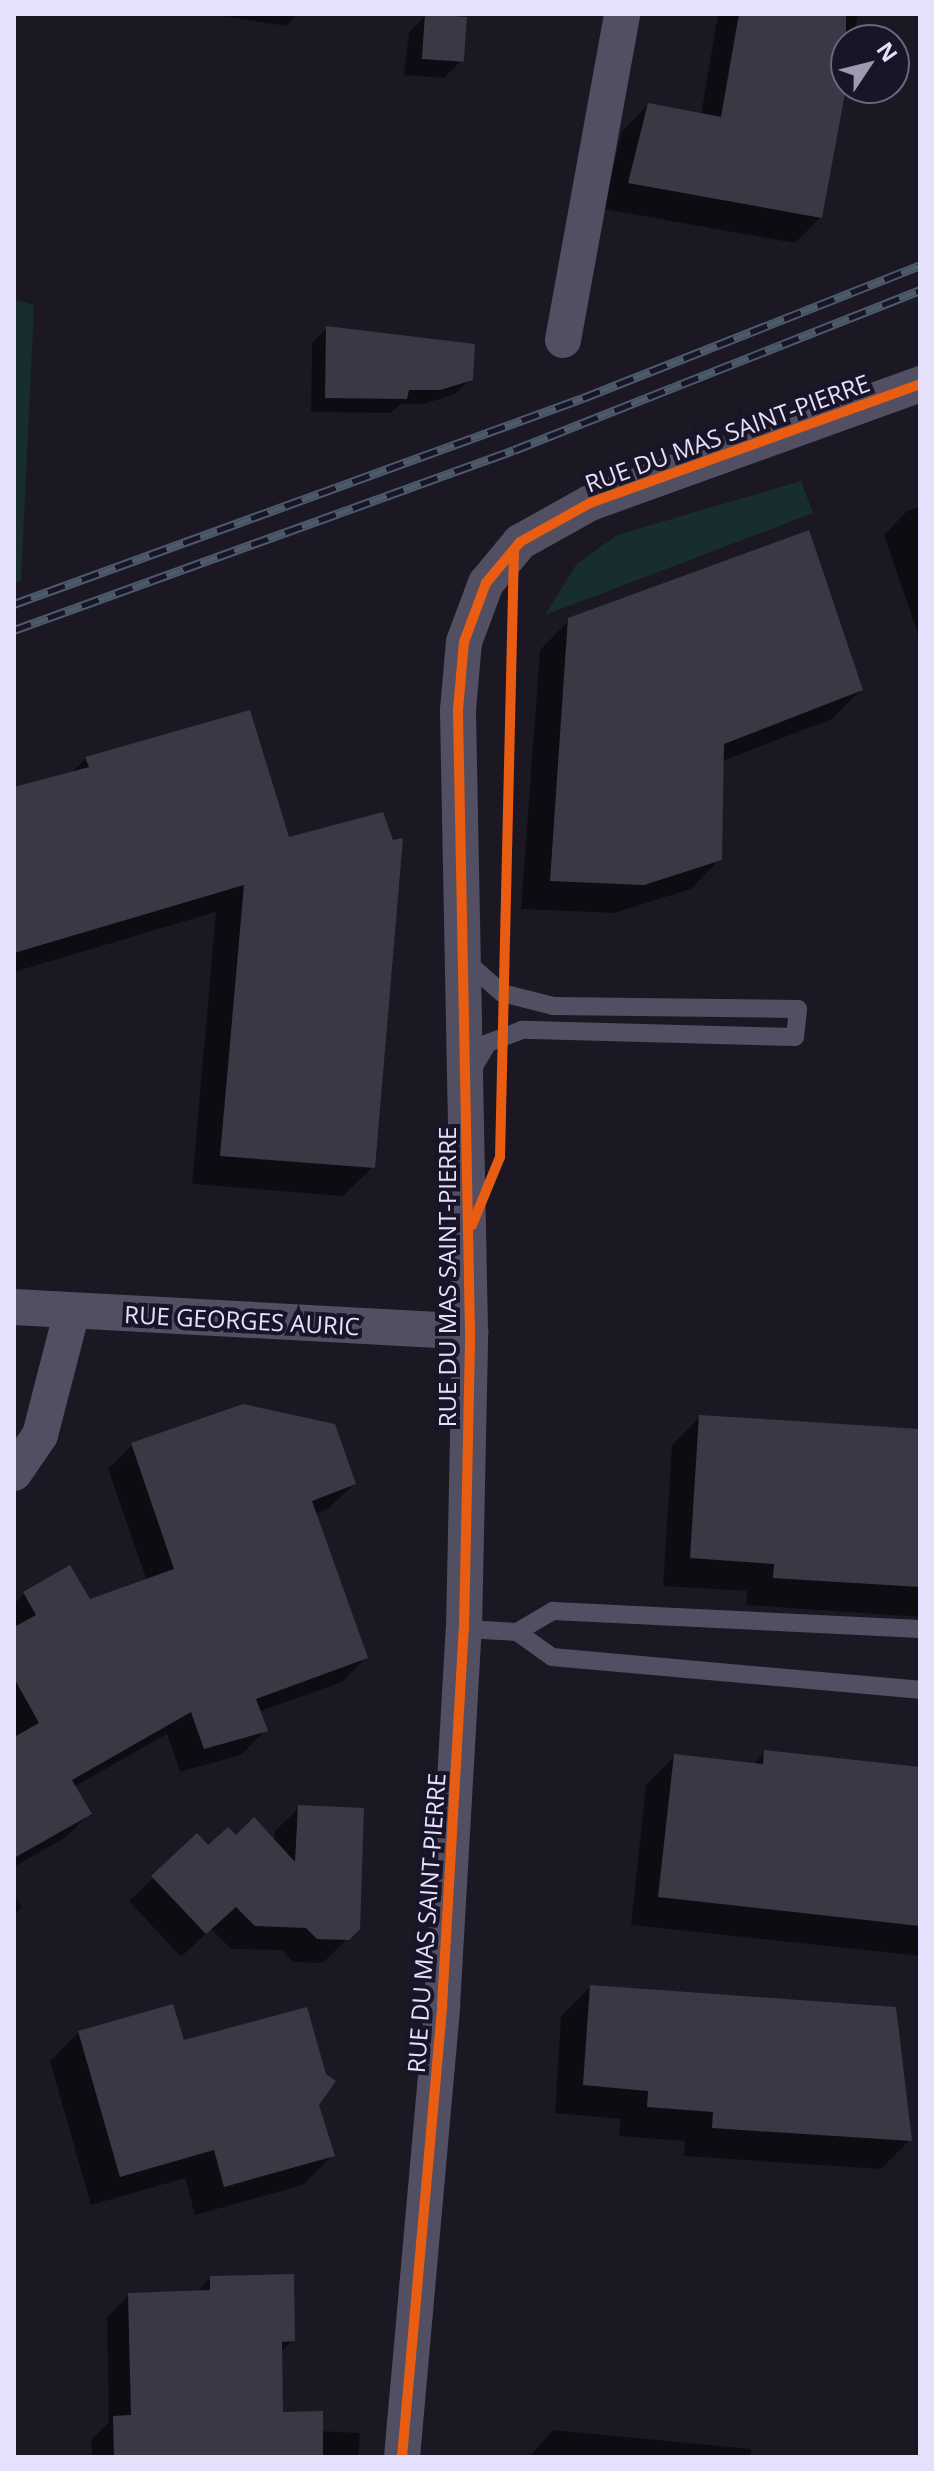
<!DOCTYPE html>
<html>
<head>
<meta charset="utf-8">
<style>
  body { margin:0 }
  #map { position:relative; width:934px; height:2471px; overflow:hidden; background:#1b1824; font-family:"Open Sans",sans-serif }
  div>[style] { position:absolute }
  .green>* { inset:0; background:#182d2f }
  .shadow>* { inset:0; background:#0007 }
  .building>* { inset:0; background:#3b3845; transform-origin:0 0 }
  .service>* { height:18px; margin:-9px; padding:0 9px; transform-origin:9px; border-radius:9px; background:#524f63 }
  .minor>* { height:36px; margin:-18px; padding:0 18px; transform-origin:18px; border-radius:18px; background:#524f63 }
  .rail>* { height:9px; margin-top:-4.5px; transform-origin:0; background:repeating-linear-gradient(90deg,#191428 0 18px,#4c5a6a 0 36px); box-sizing:border-box; border-block:2px solid #4c5a6a }
  .cycleway>* { height:10px; margin:-5px; padding:0 5px; transform-origin:5px; border-radius:5px; background:#e95d12 }
  span { translate:-50% -50%; white-space:nowrap; text-align:center; line-height:1.15; -webkit-text-stroke:8px #191428; paint-order:stroke }
  .street-label { font-size:24px; color:#e5e0fb }
  .frame { position:absolute; inset:0; border:16px solid #e5e0fb; pointer-events:none }
  .north { position:absolute; left:830px; top:24px; width:80px; height:80px; box-sizing:border-box; background:#191428; border:2px solid #6b667c; border-radius:50%; rotate:55deg; font-size:22px; font-weight:700; line-height:32px; text-align:center; color:#e5e0fb }
  .north::after { content:''; display:block; margin:auto; width:28px; height:36px; background:#9e9ab0; clip-path:polygon(50% 0,100% 100%,50% 72%,0 100%) }
</style>
</head>
<body>
<div id="map">
  <div class="green">
    <div style="clip-path:polygon(14px 300px,34px 305px,21px 580px,14px 583px)"></div>
    <div style="clip-path:polygon(801px 481px,813px 513px,545px 615px,576px 565px,617px 535px)"></div>
  </div>
  <div class="shadow">
    <div style="clip-path:polygon(208px 14px,296px 14px,287px 26px)"></div>
    <div style="clip-path:polygon(718px 14px,858px 14px,853px 40px,846px 40px,846px 78px,821px 217px,795px 243px,603px 209px,622px 131px,648px 105px,701px 115px)"></div>
    <div style="clip-path:polygon(426px 15px,461px 61px,444px 78px,404px 75px,409px 32px)"></div>
    <div style="clip-path:polygon(327px 328px,471px 379px,455px 394px,424px 404px,400px 404px,391px 413px,311px 412px,312px 343px)"></div>
    <div style="clip-path:polygon(920px 507px,920px 640px,884px 535px,907px 511px)"></div>
    <div style="clip-path:polygon(569px 620px,861px 690px,832px 719px,722px 761px,720px 859px,691px 889px,614px 913px,521px 909px,540px 650px)"></div>
    <div style="clip-path:polygon(86px 758px,287px 840px,373px 1167px,343px 1196px,192px 1184px,216px 912px,14px 972px,14px 789px,70px 774px)"></div>
    <div style="clip-path:polygon(700px 1417px,920px 1431px,920px 1617px,746px 1605px,747px 1591px,663px 1586px,672px 1445px)"></div>
    <div style="clip-path:polygon(132px 1445px,354px 1484px,329px 1508px,315px 1514px,366px 1658px,342px 1682px,258px 1712px,265px 1731px,241px 1755px,180px 1772px,167px 1734px,74px 1787px,90px 1813px,66px 1837px,14px 1867px,14px 1604px,24px 1594px,89px 1602px,147px 1581px,108px 1469px)"></div>
    <div style="clip-path:polygon(765px 1752px,920px 1769px,920px 1956px,631px 1925px,646px 1785px,675px 1756px,753px 1765px)"></div>
    <div style="clip-path:polygon(299px 1808px,358px 1928px,323px 1963px,293px 1962px,282px 1950px,231px 1949px,211px 1929px,181px 1957px,129px 1901px,153px 1878px,208px 1848px,235px 1838px,274px 1842px,275px 1831px)"></div>
    <div style="clip-path:polygon(14px 1894px,22px 1907px,14px 1915px)"></div>
    <div style="clip-path:polygon(590px 1987px,910px 2140px,881px 2169px,684px 2156px,685px 2141px,619px 2136px,620px 2119px,555px 2113px,561px 2016px)"></div>
    <div style="clip-path:polygon(79px 2032px,182px 2042px,317px 2105px,332px 2156px,303px 2185px,195px 2215px,185px 2178px,91px 2205px,50px 2061px)"></div>
    <div style="clip-path:polygon(210px 2278px,293px 2340px,280px 2353px,281px 2414px,321px 2431px,360px 2433px,358px 2457px,92px 2457px,91px 2440px,109px 2422px,107px 2317px,129px 2295px,196px 2293px)"></div>
    <div style="clip-path:polygon(553px 2430px,751px 2449px,750px 2457px,529px 2457px)"></div>
  </div>
  <div class="building">
    <div style="left:425px;top:14px;width:42px;height:45px;rotate:4deg"></div>
    <div style="clip-path:polygon(739px 14px,846px 14px,846px 88px,822px 218px,628px 183px,648px 103px,721px 117px)"></div>
    <div style="clip-path:polygon(326px 326px,475px 344px,473px 380px,440px 390px,409px 390px,407px 399px,325px 398px)"></div>
    <div style="clip-path:polygon(809px 530px,863px 690px,724px 744px,722px 860px,644px 885px,550px 881px,568px 618px)"></div>
    <div style="clip-path:polygon(250px 710px,289px 837px,383px 812px,393px 840px,403px 838px,375px 1168px,220px 1156px,244px 885px,14px 953px,14px 787px,89px 767px,85px 757px)"></div>
    <div style="clip-path:polygon(243px 1404px,335px 1424px,356px 1484px,312px 1501px,368px 1658px,256px 1699px,268px 1731px,204px 1749px,191px 1712px,72px 1780px,92px 1814px,14px 1858px,14px 1737px,39px 1723px,14px 1678px,14px 1627px,36px 1615px,23px 1592px,70px 1565px,90px 1599px,174px 1569px,131px 1443px)"></div>
    <div style="clip-path:polygon(699px 1415px,920px 1429px,920px 1587px,773px 1578px,774px 1564px,690px 1558px)"></div>
    <div style="clip-path:polygon(764px 1750px,920px 1767px,920px 1926px,658px 1897px,674px 1754px,763px 1764px)"></div>
    <div style="clip-path:polygon(298px 1805px,364px 1808px,360px 1929px,349px 1940px,317px 1939px,306px 1928px,255px 1926px,236px 1907px,206px 1934px,151px 1876px,197px 1833px,208px 1845px,228px 1827px,236px 1835px,254px 1817px,295px 1862px)"></div>
    <div style="clip-path:polygon(590px 1985px,896px 2007px,912px 2141px,712px 2128px,713px 2112px,647px 2107px,648px 2091px,583px 2085px)"></div>
    <div style="clip-path:polygon(173px 2004px,184px 2040px,307px 2007px,326px 2074px,336px 2081px,319px 2105px,335px 2156px,224px 2187px,214px 2150px,120px 2177px,78px 2031px)"></div>
    <div style="clip-path:polygon(294px 2274px,295px 2341px,282px 2342px,283px 2412px,323px 2411px,323px 2457px,114px 2457px,113px 2416px,131px 2415px,128px 2293px,210px 2290px,210px 2276px)"></div>
  </div>
  <div class="service">
    <div style="left:467px;top:962px;width:47px;rotate:41.5deg"></div>
    <div style="left:502px;top:993px;width:53px;rotate:14.3deg"></div>
    <div style="left:553px;top:1006px;width:245px;rotate:0.7deg"></div>
    <div style="left:798px;top:1009px;width:28px;rotate:96deg"></div>
    <div style="left:795px;top:1037px;width:273px;rotate:-178.5deg"></div>
    <div style="left:522px;top:1030px;width:36px;rotate:159deg"></div>
    <div style="left:488px;top:1043px;width:35px;rotate:121deg"></div>
    <div style="left:464px;top:1629px;width:53px;rotate:3.2deg"></div>
    <div style="left:517px;top:1632px;width:43px;rotate:35.5deg"></div>
    <div style="left:552px;top:1657px;width:369px;rotate:5.1deg"></div>
    <div style="left:517px;top:1632px;width:42px;rotate:-30.3deg"></div>
    <div style="left:553px;top:1611px;width:367px;rotate:2.8deg"></div>
  </div>
  <div class="minor">
    <div style="left:563px;top:340px;width:331px;rotate:-79.7deg"></div>
    <div style="left:14px;top:1307px;width:457px;rotate:3.1deg"></div>
    <div style="left:14px;top:1473px;width:46px;rotate:-55.6deg"></div>
    <div style="left:40px;top:1435px;width:128px;rotate:-75.5deg"></div>
    <div style="left:402px;top:2457px;width:453px;rotate:-84.9deg"></div>
    <div style="left:442px;top:2006px;width:378px;rotate:-86.7deg"></div>
    <div style="left:464px;top:1629px;width:297px;rotate:-88.8deg"></div>
    <div style="left:470px;top:1332px;width:622px;rotate:-91.11deg"></div>
    <div style="left:458px;top:710px;width:68px;rotate:-85deg"></div>
    <div style="left:464px;top:642px;width:63px;rotate:-69.6deg"></div>
    <div style="left:486px;top:583px;width:53px;rotate:-50.3deg"></div>
    <div style="left:520px;top:542px;width:80px;rotate:-29.1deg"></div>
    <div style="left:590px;top:503px;width:351px;rotate:-19.8deg"></div>
  </div>
  <div class="rail">
    <div style="left:14px;top:604px;width:605px;rotate:-19.9deg"></div>
    <div style="left:583px;top:398px;width:362px;rotate:-21.5deg"></div>
    <div style="left:14px;top:630px;width:531px;rotate:-19.8deg"></div>
    <div style="left:514px;top:450px;width:436px;rotate:-21.5deg"></div>
  </div>
  <div class="cycleway">
    <div style="left:472px;top:1225px;width:74px;rotate:-67.6deg"></div>
    <div style="left:500px;top:1157px;width:607px;rotate:-88.68deg"></div>
    <div style="left:402px;top:2457px;width:453px;rotate:-84.9deg"></div>
    <div style="left:442px;top:2006px;width:378px;rotate:-86.7deg"></div>
    <div style="left:464px;top:1629px;width:297px;rotate:-88.8deg"></div>
    <div style="left:470px;top:1332px;width:622px;rotate:-91.11deg"></div>
    <div style="left:458px;top:710px;width:68px;rotate:-85deg"></div>
    <div style="left:464px;top:642px;width:63px;rotate:-69.6deg"></div>
    <div style="left:486px;top:583px;width:53px;rotate:-50.3deg"></div>
    <div style="left:520px;top:542px;width:80px;rotate:-29.1deg"></div>
    <div style="left:590px;top:503px;width:351px;rotate:-19.8deg"></div>
  </div>
  <div class="street-label">
    <span style="left:727px;top:433px;rotate:-20deg">RUE DU MAS SAINT-PIERRE</span>
    <span style="left:447px;top:1277px;rotate:-90deg">RUE DU MAS SAINT-PIERRE</span>
    <span style="left:242px;top:1320px;rotate:3deg">RUE GEORGES AURIC</span>
    <span style="left:426px;top:1923px;rotate:-86deg">RUE DU MAS SAINT-PIERRE</span>
  </div>
  <div class="frame"></div>
  <div class="north">N</div>
</div>
</body>
</html>
